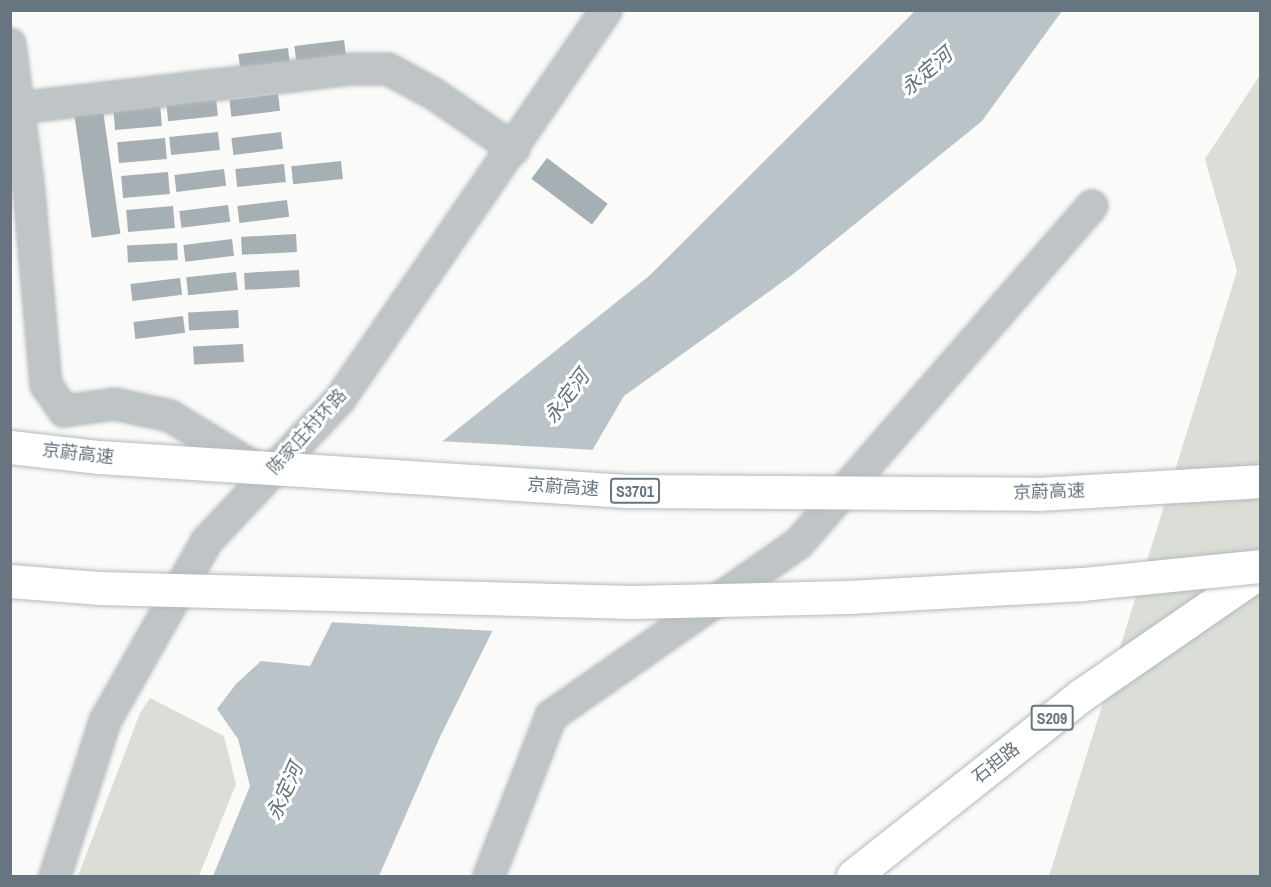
<!DOCTYPE html>
<html>
<head>
<meta charset="utf-8">
<style>
  body { margin:0 }
  #map { position:relative; width:1271px; height:887px; overflow:hidden; background:#fafaf8; font-family:"Archivo Narrow","Noto Sans SC",sans-serif }
  div>[style] { position:absolute }
  .green>* { inset:0; background:#daded7 }
  .water>* { inset:0; background:#bac4c8 }
  .pier>* { inset:0; background:#fafaf8 }
  .building>* { inset:0; background:#a6afb4; transform-origin:0 0 }
  .roads { filter:drop-shadow(0 0 2px #b3b8bc) drop-shadow(0 0 2px #b3b8bc) }
  .minor>* { height:30px; margin:-15px; padding:0 15px; transform-origin:15px; border-radius:15px; background:#bfc4c7 }
  .major>* { height:33px; margin:-16.5px; padding:0 16.5px; transform-origin:16.5px; border-radius:16.5px; background:#fff }
  .bridges { filter:drop-shadow(0 0 2px #b5b9bc) drop-shadow(0 0 2px #b5b9bc) }
  .highway-bridge>* { height:33px; margin:-16.5px; padding:0 16.5px; transform-origin:16.5px; border-radius:16.5px; background:#fff }
  span { translate:-50% -50%; white-space:nowrap; text-align:center; line-height:1.15; -webkit-text-stroke:6px #fff; paint-order:stroke }
  .shield-label span { padding:2px 4px; background:#fff; border:2px solid; border-radius:4px; -webkit-text-stroke-width:0 }
  .shield-label { font-size:16px; color:#667580; font-weight:700 }
  .street-label { font-size:18px; color:#667580 }
  .water-label { font-size:20px; color:#62737a; font-style:italic }
  .frame { position:absolute; inset:0; border:12px solid #667580; pointer-events:none }
</style>
</head>
<body>
<div id="map">
  <div class="green">
    <div style="clip-path:polygon(1260px 75px,1260px 876px,1049px 876px,1237px 271px,1205px 159px)"></div>
    <div style="clip-path:polygon(150px 698px,224px 736px,236px 784px,199px 876px,78px 876px,140px 713px)"></div>
  </div>
  <div class="water">
    <div style="clip-path:polygon(915px 11px,1062px 11px,982px 121px,792px 275px,624px 396px,524px 567px,439px 739px,379px 876px,213px 876px,250px 786px,238px 739px,217px 709px,236px 684px,261px 661px,310px 666px,409px 468px,649px 276px)"></div>
  </div>
  <div class="pier">
    <div style="clip-path:polygon(438px 441px,596px 450px,527px 568px,496px 631px,328px 622px,407px 466px)"></div>
  </div>
  <div class="building">
    <div style="left:344px;top:40px;width:17px;height:50px;rotate:83deg"></div>
    <div style="left:288px;top:48px;width:17px;height:50px;rotate:83deg"></div>
    <div style="left:278px;top:94px;width:17px;height:49px;rotate:83deg"></div>
    <div style="left:216px;top:98px;width:18px;height:50px;rotate:84deg"></div>
    <div style="left:102px;top:103px;width:132px;height:29px;rotate:82deg"></div>
    <div style="left:160px;top:104px;width:22px;height:47px;rotate:85deg"></div>
    <div style="left:218px;top:132px;width:18px;height:49px;rotate:84deg"></div>
    <div style="left:281px;top:132px;width:17px;height:50px;rotate:83deg"></div>
    <div style="left:165px;top:138px;width:21px;height:48px;rotate:85deg"></div>
    <div style="left:547px;top:158px;width:76px;height:26px;rotate:37deg"></div>
    <div style="left:341px;top:161px;width:18px;height:50px;rotate:84deg"></div>
    <div style="left:284px;top:164px;width:18px;height:49px;rotate:84deg"></div>
    <div style="left:224px;top:169px;width:17px;height:50px;rotate:83deg"></div>
    <div style="left:168px;top:172px;width:22px;height:47px;rotate:85deg"></div>
    <div style="left:287px;top:200px;width:17px;height:50px;rotate:83deg"></div>
    <div style="left:228px;top:205px;width:17px;height:49px;rotate:83deg"></div>
    <div style="left:173px;top:206px;width:22px;height:47px;rotate:85deg"></div>
    <div style="left:296px;top:234px;width:18px;height:55px;rotate:87deg"></div>
    <div style="left:232px;top:239px;width:17px;height:49px;rotate:83deg"></div>
    <div style="left:177px;top:243px;width:17px;height:50px;rotate:87deg"></div>
    <div style="left:299px;top:270px;width:17px;height:55px;rotate:87deg"></div>
    <div style="left:236px;top:272px;width:18px;height:50px;rotate:84deg"></div>
    <div style="left:180px;top:278px;width:17px;height:50px;rotate:83deg"></div>
    <div style="left:238px;top:310px;width:18px;height:50px;rotate:87deg"></div>
    <div style="left:183px;top:316px;width:17px;height:50px;rotate:83deg"></div>
    <div style="left:243px;top:344px;width:18px;height:50px;rotate:87deg"></div>
  </div>
  <div class="roads">
    <div class="minor">
      <div style="left:10px;top:44px;width:148px;rotate:82.6deg"></div>
      <div style="left:29px;top:191px;width:195px;rotate:85deg"></div>
      <div style="left:46px;top:385px;width:32px;rotate:55deg"></div>
      <div style="left:64px;top:411px;width:51px;rotate:-7.8deg"></div>
      <div style="left:115px;top:404px;width:56px;rotate:12.3deg"></div>
      <div style="left:170px;top:416px;width:105px;rotate:31.4deg"></div>
      <div style="left:19px;top:108px;width:336px;rotate:-6.7deg"></div>
      <div style="left:353px;top:69px;width:35px"></div>
      <div style="left:388px;top:69px;width:52px;rotate:28.5deg"></div>
      <div style="left:434px;top:94px;width:97px;rotate:34.5deg"></div>
      <div style="left:55px;top:876px;width:163px;rotate:-72.1deg"></div>
      <div style="left:105px;top:721px;width:207px;rotate:-60.5deg"></div>
      <div style="left:207px;top:541px;width:195px;rotate:-46.9deg"></div>
      <div style="left:340px;top:399px;width:471px;rotate:-55.6deg"></div>
      <div style="left:489px;top:876px;width:172px;rotate:-68.8deg"></div>
      <div style="left:551px;top:716px;width:301px;rotate:-34.9deg"></div>
      <div style="left:798px;top:544px;width:448px;rotate:-49deg"></div>
    </div>
    <div class="major">
      <div style="left:853px;top:876px;width:290px;rotate:-38.4deg"></div>
      <div style="left:1080px;top:696px;width:219px;rotate:-34.6deg"></div>
    </div>
  </div>
  <div class="bridges">
    <div class="highway-bridge">
      <div style="left:10px;top:447px;width:90px;rotate:6.4deg"></div>
      <div style="left:99px;top:457px;width:529px;rotate:3.68deg"></div>
      <div style="left:627px;top:491px;width:410px;rotate:0.4deg"></div>
      <div style="left:1037px;top:494px;width:223px;rotate:-3.3deg"></div>
      <div style="left:10px;top:581px;width:88px;rotate:4.5deg"></div>
      <div style="left:98px;top:588px;width:534px;rotate:1.5deg"></div>
      <div style="left:632px;top:602px;width:217px;rotate:-1.3deg"></div>
      <div style="left:849px;top:597px;width:234px;rotate:-3.2deg"></div>
      <div style="left:1083px;top:584px;width:178px;rotate:-5.8deg"></div>
    </div>
  </div>
  <div class="shield-label">
    <span style="left:635px;top:491px">S3701</span>
    <span style="left:1052px;top:718px">S209</span>
  </div>
  <div class="street-label">
    <span style="left:307px;top:432px;rotate:-48deg">陈家庄村环路</span>
    <span style="left:78px;top:454px;rotate:6deg">京蔚高速</span>
    <span style="left:563px;top:487px;rotate:4deg">京蔚高速</span>
    <span style="left:1049px;top:492px;rotate:-2deg">京蔚高速</span>
    <span style="left:996px;top:763px;rotate:-38deg">石担路</span>
  </div>
  <div class="water-label">
    <span style="left:926px;top:71px;rotate:-41deg">永定河</span>
    <span style="left:566px;top:396px;rotate:-53deg">永定河</span>
    <span style="left:284px;top:791px;rotate:-66deg">永定河</span>
  </div>
  <div class="frame"></div>
</div>
</body>
</html>
